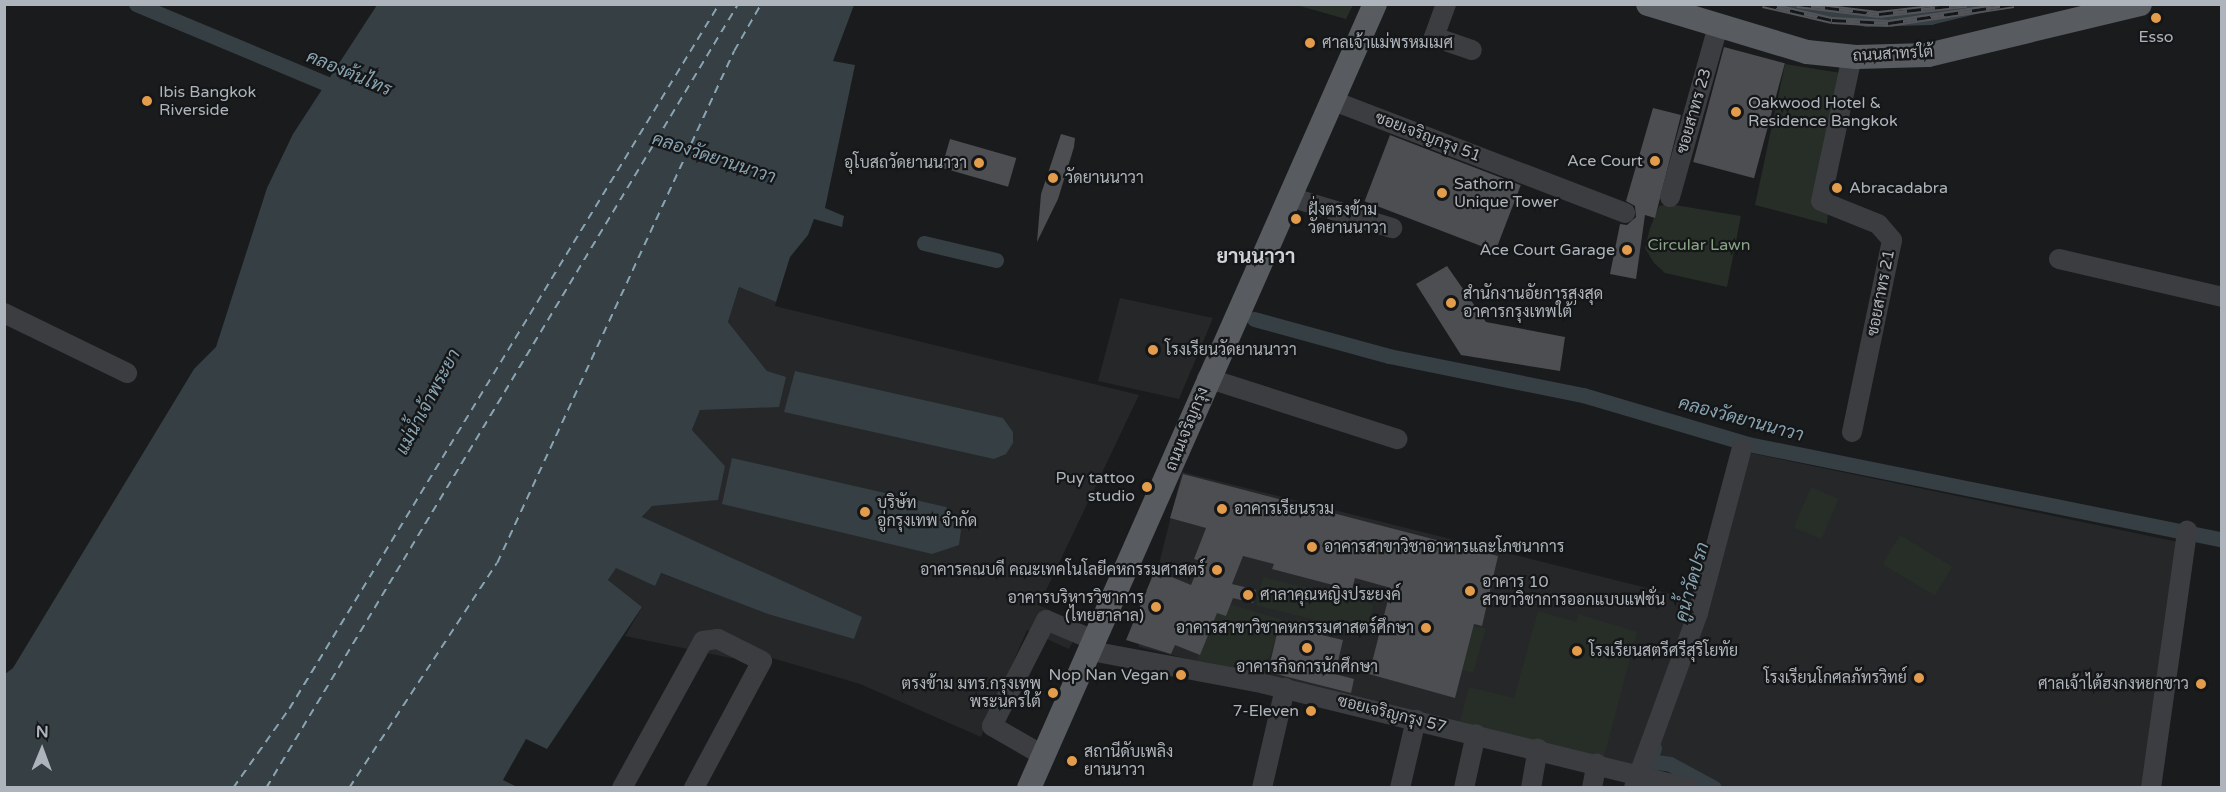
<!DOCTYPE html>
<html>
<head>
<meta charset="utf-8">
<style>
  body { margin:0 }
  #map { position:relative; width:2226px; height:792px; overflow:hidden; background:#1a1b1c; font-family:"Varela Round",Sarabun,sans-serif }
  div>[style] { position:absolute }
  .built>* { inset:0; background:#262729; transform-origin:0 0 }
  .green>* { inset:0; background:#262e27; transform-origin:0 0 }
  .water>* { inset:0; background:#353f44 }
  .canal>* { height:15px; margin:-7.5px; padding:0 7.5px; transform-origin:7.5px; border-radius:7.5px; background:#353f44 }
  .ferry>* { height:1.5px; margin-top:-0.75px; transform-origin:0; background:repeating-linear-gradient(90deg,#89a4b2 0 8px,transparent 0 14px) }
  .building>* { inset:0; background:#4c4e51; transform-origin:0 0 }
  .minor>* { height:20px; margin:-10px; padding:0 10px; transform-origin:10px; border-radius:10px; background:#3c3d41 }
  .major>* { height:24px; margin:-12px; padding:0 12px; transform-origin:12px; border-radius:12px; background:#585b60 }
  .rail>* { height:7px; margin-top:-3.5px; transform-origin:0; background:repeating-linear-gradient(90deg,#151617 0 14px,#53555a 0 28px); box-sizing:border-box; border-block:2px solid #53555a }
  .dots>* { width:16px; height:16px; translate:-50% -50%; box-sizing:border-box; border:3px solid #151617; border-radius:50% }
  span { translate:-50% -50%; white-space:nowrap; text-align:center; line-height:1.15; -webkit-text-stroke:4.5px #151617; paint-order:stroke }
  .poi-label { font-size:16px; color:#aeb4bb }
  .left { translate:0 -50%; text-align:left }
  .right { translate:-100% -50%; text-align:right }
  .street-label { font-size:16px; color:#aeb4bb }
  .park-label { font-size:16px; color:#89a487 }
  .water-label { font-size:18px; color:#89a4b2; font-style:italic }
  .quarter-label { font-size:20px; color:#cfd2d7; font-weight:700 }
  .frame { position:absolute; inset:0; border:6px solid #aeb4bb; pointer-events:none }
  .north { position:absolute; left:12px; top:720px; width:60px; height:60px; -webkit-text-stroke:4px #151617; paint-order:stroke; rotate:1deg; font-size:16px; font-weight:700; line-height:24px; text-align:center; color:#aeb4bb }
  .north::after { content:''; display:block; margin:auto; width:21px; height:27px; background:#aeb4bb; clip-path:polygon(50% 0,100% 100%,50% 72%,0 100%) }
</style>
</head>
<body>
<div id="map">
  <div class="built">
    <div style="clip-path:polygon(739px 287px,776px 302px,775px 306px,1139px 395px,1039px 605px,1080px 625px,1075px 637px,1069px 649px,1027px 630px,981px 737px,860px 684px,759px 654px,731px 658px,625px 636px,642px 607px,608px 580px,616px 567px,660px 573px,723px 596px,739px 561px,642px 518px,651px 506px,725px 466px,692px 430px,700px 410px,767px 371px,728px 322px)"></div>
    <div style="clip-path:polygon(1120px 298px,1213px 318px,1179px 399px,1098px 381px)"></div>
    <div style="clip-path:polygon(1746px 452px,2183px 543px,2142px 787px,1714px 787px,1647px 755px)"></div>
    <div style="left:1182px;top:472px;width:525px;height:180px;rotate:14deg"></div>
  </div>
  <div class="green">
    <div style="clip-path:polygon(1296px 5px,1353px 5px,1346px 19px)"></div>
    <div style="clip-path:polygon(1785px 64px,1841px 73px,1827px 224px,1755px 205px)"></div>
    <div style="clip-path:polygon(1669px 204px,1741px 216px,1727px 287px,1665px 273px,1654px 263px,1645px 248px,1650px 228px,1659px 206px)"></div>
    <div style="left:1811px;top:487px;width:30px;height:44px;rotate:23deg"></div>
    <div style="left:1900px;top:535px;width:61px;height:34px;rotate:31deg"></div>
    <div style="left:1263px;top:577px;width:114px;height:29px;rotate:14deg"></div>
    <div style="clip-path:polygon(1220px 601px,1283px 620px,1262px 675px,1197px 660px)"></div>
    <div style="clip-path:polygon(1538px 611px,1577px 622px,1579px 614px,1637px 632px,1604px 757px,1459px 724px,1469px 687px,1514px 698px)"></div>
    <div style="clip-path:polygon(1473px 626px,1486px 628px,1473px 673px,1377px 645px,1379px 631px,1465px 654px)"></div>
  </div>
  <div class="water">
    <div style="clip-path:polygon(377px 5px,854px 5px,833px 61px,855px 65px,825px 208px,844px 216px,842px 227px,814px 219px,808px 235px,790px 257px,776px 302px,739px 287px,728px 322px,767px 371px,786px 377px,779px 407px,700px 410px,692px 430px,725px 466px,718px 500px,652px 506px,642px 517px,862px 617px,854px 639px,768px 614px,661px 573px,655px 586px,616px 568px,608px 580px,642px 607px,547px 749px,526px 739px,503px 780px,517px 787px,5px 787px,5px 674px,13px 668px,194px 369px,216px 347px,267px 188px,293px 134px)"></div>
    <div style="clip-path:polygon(795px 371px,1003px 418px,1013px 432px,1013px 443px,1006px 454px,994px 459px,784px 412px)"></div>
    <div style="clip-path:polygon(732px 458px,946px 507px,961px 530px,959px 545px,932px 554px,722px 504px)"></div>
  </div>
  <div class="canal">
    <div style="left:136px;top:4px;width:228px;rotate:22.7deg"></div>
    <div style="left:1783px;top:4px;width:85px;rotate:10.1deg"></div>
    <div style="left:1867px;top:19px;width:63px;rotate:-1.8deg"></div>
    <div style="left:1930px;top:17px;width:55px;rotate:-13.8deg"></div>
    <div style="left:924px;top:243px;width:74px;rotate:13.3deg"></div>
    <div style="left:1254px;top:319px;width:140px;rotate:15.3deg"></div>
    <div style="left:1389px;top:356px;width:198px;rotate:11.4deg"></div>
    <div style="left:1583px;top:395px;width:172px;rotate:16.5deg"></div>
    <div style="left:1748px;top:444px;width:484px;rotate:11.4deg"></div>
    <div style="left:1654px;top:748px;width:14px;rotate:111deg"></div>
    <div style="left:1649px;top:761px;width:21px;rotate:8deg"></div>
    <div style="left:1670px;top:764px;width:50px;rotate:28.6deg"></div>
  </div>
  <div class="ferry">
    <div style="left:233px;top:788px;width:97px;rotate:-54.7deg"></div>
    <div style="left:289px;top:709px;width:826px;rotate:-58.62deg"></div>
    <div style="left:266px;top:788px;width:915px;rotate:-58.95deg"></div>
    <div style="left:349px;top:788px;width:269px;rotate:-56.7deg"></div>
    <div style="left:497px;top:563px;width:564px;rotate:-65.16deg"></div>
    <div style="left:734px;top:51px;width:54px;rotate:-60.1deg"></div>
  </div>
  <div class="building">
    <div style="left:1724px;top:47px;width:63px;height:119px;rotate:15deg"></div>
    <div style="clip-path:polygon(1653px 108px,1681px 115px,1655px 218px,1645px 215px,1636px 279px,1610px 274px,1620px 224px,1627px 225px,1636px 217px,1635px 206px,1626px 201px)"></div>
    <div style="clip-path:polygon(1061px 134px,1075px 138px,1074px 147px,1058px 199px,1037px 242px,1041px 194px)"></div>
    <div style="left:1390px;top:135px;width:140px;height:71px;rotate:21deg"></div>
    <div style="left:950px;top:139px;width:69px;height:30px;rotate:16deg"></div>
    <div style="clip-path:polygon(1447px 266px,1486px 322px,1565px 337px,1560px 371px,1461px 355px,1416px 284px)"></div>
    <div style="clip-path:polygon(1183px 474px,1498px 556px,1482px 626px,1474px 624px,1455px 698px,1369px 674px,1391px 588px,1355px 578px,1352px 590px,1272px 569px,1274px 564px,1243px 556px,1232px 584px,1256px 590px,1253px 603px,1233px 598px,1226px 616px,1217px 613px,1200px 655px,1175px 645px,1171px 654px,1126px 640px,1155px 570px,1191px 585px,1201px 561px,1194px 559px,1206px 528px,1170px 518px)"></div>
    <div style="clip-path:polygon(1279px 625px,1343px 640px,1335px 674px,1354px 679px,1351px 693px,1268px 672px)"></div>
  </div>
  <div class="minor">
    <div style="left:1446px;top:4px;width:35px;rotate:110deg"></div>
    <div style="left:1434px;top:37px;width:40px;rotate:18.9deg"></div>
    <div style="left:1331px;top:100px;width:315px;rotate:21deg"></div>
    <div style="left:1290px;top:197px;width:107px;rotate:16.9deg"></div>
    <div style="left:1670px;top:197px;width:178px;rotate:-74.3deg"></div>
    <div style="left:2059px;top:259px;width:167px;rotate:13.1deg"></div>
    <div style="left:4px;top:313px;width:137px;rotate:26deg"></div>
    <div style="left:1207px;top:378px;width:200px;rotate:17.8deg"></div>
    <div style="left:1852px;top:432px;width:196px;rotate:-78.2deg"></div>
    <div style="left:1892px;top:240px;width:21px;rotate:-131deg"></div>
    <div style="left:1878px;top:224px;width:61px;rotate:-158deg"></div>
    <div style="left:1821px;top:201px;width:147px;rotate:-77.9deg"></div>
    <div style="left:1091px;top:651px;width:169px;rotate:10.6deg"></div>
    <div style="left:1257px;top:682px;width:446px;rotate:13.8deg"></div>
    <div style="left:1044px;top:756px;width:60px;rotate:-150deg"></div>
    <div style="left:992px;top:726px;width:119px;rotate:-63deg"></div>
    <div style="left:1046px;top:620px;width:54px;rotate:22.8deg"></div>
    <div style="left:622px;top:788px;width:168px;rotate:-61.1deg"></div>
    <div style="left:703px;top:641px;width:15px;rotate:-8deg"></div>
    <div style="left:718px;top:639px;width:49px;rotate:26.6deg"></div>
    <div style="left:762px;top:661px;width:144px;rotate:118.2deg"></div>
    <div style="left:1262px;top:788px;width:103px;rotate:-77deg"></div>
    <div style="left:1400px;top:788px;width:70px;rotate:-76.8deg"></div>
    <div style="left:1464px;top:788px;width:55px;rotate:-77.5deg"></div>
    <div style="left:1531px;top:788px;width:40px;rotate:-80deg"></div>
    <div style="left:1592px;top:788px;width:25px;rotate:-79deg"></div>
    <div style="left:1634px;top:788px;width:186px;rotate:-69.9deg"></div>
    <div style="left:1698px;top:613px;width:171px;rotate:-75.1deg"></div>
    <div style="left:2151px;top:788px;width:260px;rotate:-82deg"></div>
  </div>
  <div class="major">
    <div style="left:1648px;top:4px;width:166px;rotate:16.8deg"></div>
    <div style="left:1807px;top:52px;width:49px;rotate:5.8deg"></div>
    <div style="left:1856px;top:57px;width:72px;rotate:-1.6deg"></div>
    <div style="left:1928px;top:55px;width:218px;rotate:-13.5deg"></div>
    <div style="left:1029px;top:788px;width:857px;rotate:-66.19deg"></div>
  </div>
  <div class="rail">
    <div style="left:1763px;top:4px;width:71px;rotate:13.1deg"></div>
    <div style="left:1832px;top:20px;width:57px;rotate:3deg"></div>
    <div style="left:1889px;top:23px;width:126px;rotate:-8.6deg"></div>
    <div style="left:1797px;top:4px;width:83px;rotate:7deg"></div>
    <div style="left:1879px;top:14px;width:88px;rotate:-6.6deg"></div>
  </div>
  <div class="dots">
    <div style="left:2156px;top:18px;background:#e39b4c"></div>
    <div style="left:1310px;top:43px;background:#e39b4c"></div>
    <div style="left:147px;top:101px;background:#e39b4c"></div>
    <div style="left:1736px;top:112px;background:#e39b4c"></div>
    <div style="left:1655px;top:161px;background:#e39b4c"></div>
    <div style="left:979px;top:163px;background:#e39b4c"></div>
    <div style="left:1053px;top:178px;background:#e39b4c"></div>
    <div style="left:1837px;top:188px;background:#e39b4c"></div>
    <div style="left:1442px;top:193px;background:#e39b4c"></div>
    <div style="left:1296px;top:219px;background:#e39b4c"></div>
    <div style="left:1627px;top:250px;background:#e39b4c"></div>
    <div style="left:1451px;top:303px;background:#e39b4c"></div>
    <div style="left:1153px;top:350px;background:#e39b4c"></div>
    <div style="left:1147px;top:487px;background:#e39b4c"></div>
    <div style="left:1222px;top:509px;background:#e39b4c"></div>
    <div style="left:865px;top:512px;background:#e39b4c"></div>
    <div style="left:1312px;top:547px;background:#e39b4c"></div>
    <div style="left:1217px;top:570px;background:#e39b4c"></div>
    <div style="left:1470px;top:591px;background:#e39b4c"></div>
    <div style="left:1248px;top:595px;background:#e39b4c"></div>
    <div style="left:1156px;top:607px;background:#e39b4c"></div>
    <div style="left:1426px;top:628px;background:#e39b4c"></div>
    <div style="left:1307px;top:648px;background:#e39b4c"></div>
    <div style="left:1577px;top:651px;background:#e39b4c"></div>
    <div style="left:1181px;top:675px;background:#e39b4c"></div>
    <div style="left:1919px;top:678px;background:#e39b4c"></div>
    <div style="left:2201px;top:684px;background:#e39b4c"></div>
    <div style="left:1053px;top:693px;background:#e39b4c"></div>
    <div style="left:1311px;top:711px;background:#e39b4c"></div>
    <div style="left:1072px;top:761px;background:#e39b4c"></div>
  </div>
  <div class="poi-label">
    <span style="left:2156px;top:37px">Esso</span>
    <span class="left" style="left:1322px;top:43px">ศาลเจ้าแม่พรหมเมศ</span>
    <span class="left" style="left:159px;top:101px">Ibis Bangkok<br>Riverside</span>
    <span class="left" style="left:1748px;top:112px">Oakwood Hotel &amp;<br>Residence Bangkok</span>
    <span class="right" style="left:1643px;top:161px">Ace Court</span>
    <span class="right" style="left:967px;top:163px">อุโบสถวัดยานนาวา</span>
    <span class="left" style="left:1065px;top:178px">วัดยานนาวา</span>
    <span class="left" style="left:1454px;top:193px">Sathorn<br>Unique Tower</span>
    <span class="left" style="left:1849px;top:188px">Abracadabra</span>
    <span class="left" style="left:1308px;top:219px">ฝั่งตรงข้าม<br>วัดยานนาวา</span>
    <span class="right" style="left:1615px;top:250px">Ace Court Garage</span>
    <span class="left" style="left:1463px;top:303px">สำนักงานอัยการสูงสุด<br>อาคารกรุงเทพใต้</span>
    <span class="left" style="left:1165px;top:350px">โรงเรียนวัดยานนาวา</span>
    <span class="right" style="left:1135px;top:487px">Puy tattoo<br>studio</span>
    <span class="left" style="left:877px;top:512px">บริษัท<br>อู่กรุงเทพ จำกัด</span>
    <span class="left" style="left:1234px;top:509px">อาคารเรียนรวม</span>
    <span class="left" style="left:1324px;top:547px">อาคารสาขาวิชาอาหารและโภชนาการ</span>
    <span class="right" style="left:1205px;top:570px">อาคารคณบดี คณะเทคโนโลยีคหกรรมศาสตร์</span>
    <span class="left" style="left:1482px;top:591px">อาคาร 10<br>สาขาวิชาการออกแบบแฟชั่น</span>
    <span class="left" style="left:1260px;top:595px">ศาลาคุณหญิงประยงค์</span>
    <span class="right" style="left:1144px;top:607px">อาคารบริหารวิชาการ<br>(ไทยฮาลาล)</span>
    <span class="right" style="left:1414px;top:628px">อาคารสาขาวิชาคหกรรมศาสตร์ศึกษา</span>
    <span class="left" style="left:1589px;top:651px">โรงเรียนสตรีศรีสุริโยทัย</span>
    <span style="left:1307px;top:667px">อาคารกิจการนักศึกษา</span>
    <span class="right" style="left:1169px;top:675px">Nop Nan Vegan</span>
    <span class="right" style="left:1907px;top:678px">โรงเรียนโกศลภัทรวิทย์</span>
    <span class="right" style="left:1041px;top:693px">ตรงข้าม มทร.กรุงเทพ<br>พระนครใต้</span>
    <span class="right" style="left:2189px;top:684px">ศาลเจ้าไต้ฮงกงหยกขาว</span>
    <span class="right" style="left:1299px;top:711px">7-Eleven</span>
    <span class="left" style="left:1084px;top:761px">สถานีดับเพลิง<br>ยานนาวา</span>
  </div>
  <div class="street-label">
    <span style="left:1893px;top:54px;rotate:-3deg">ถนนสาทรใต้</span>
    <span style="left:1694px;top:111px;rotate:-74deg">ซอยสาทร 23</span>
    <span style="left:1428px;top:137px;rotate:21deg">ซอยเจริญกรุง 51</span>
    <span style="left:1881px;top:293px;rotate:-79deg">ซอยสาทร 21</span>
    <span style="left:1187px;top:429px;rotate:-68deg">ถนนเจริญกรุง</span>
    <span style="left:1392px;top:714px;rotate:14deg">ซอยเจริญกรุง 57</span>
  </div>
  <div class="park-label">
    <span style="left:1699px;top:245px">Circular Lawn</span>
  </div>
  <div class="water-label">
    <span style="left:349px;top:73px;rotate:23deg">คลองต้นไทร</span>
    <span style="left:714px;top:158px;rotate:18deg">คลองวัดยานนาวา</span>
    <span style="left:428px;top:402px;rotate:-62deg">แม่น้ำเจ้าพระยา</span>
    <span style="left:1741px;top:419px;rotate:15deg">คลองวัดยานนาวา</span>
    <span style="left:1692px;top:582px;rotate:-74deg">คูน้ำวัดปรก</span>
  </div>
  <div class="quarter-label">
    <span style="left:1256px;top:257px">ยานนาวา</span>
  </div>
  <div class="frame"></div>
  <div class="north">N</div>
</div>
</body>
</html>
